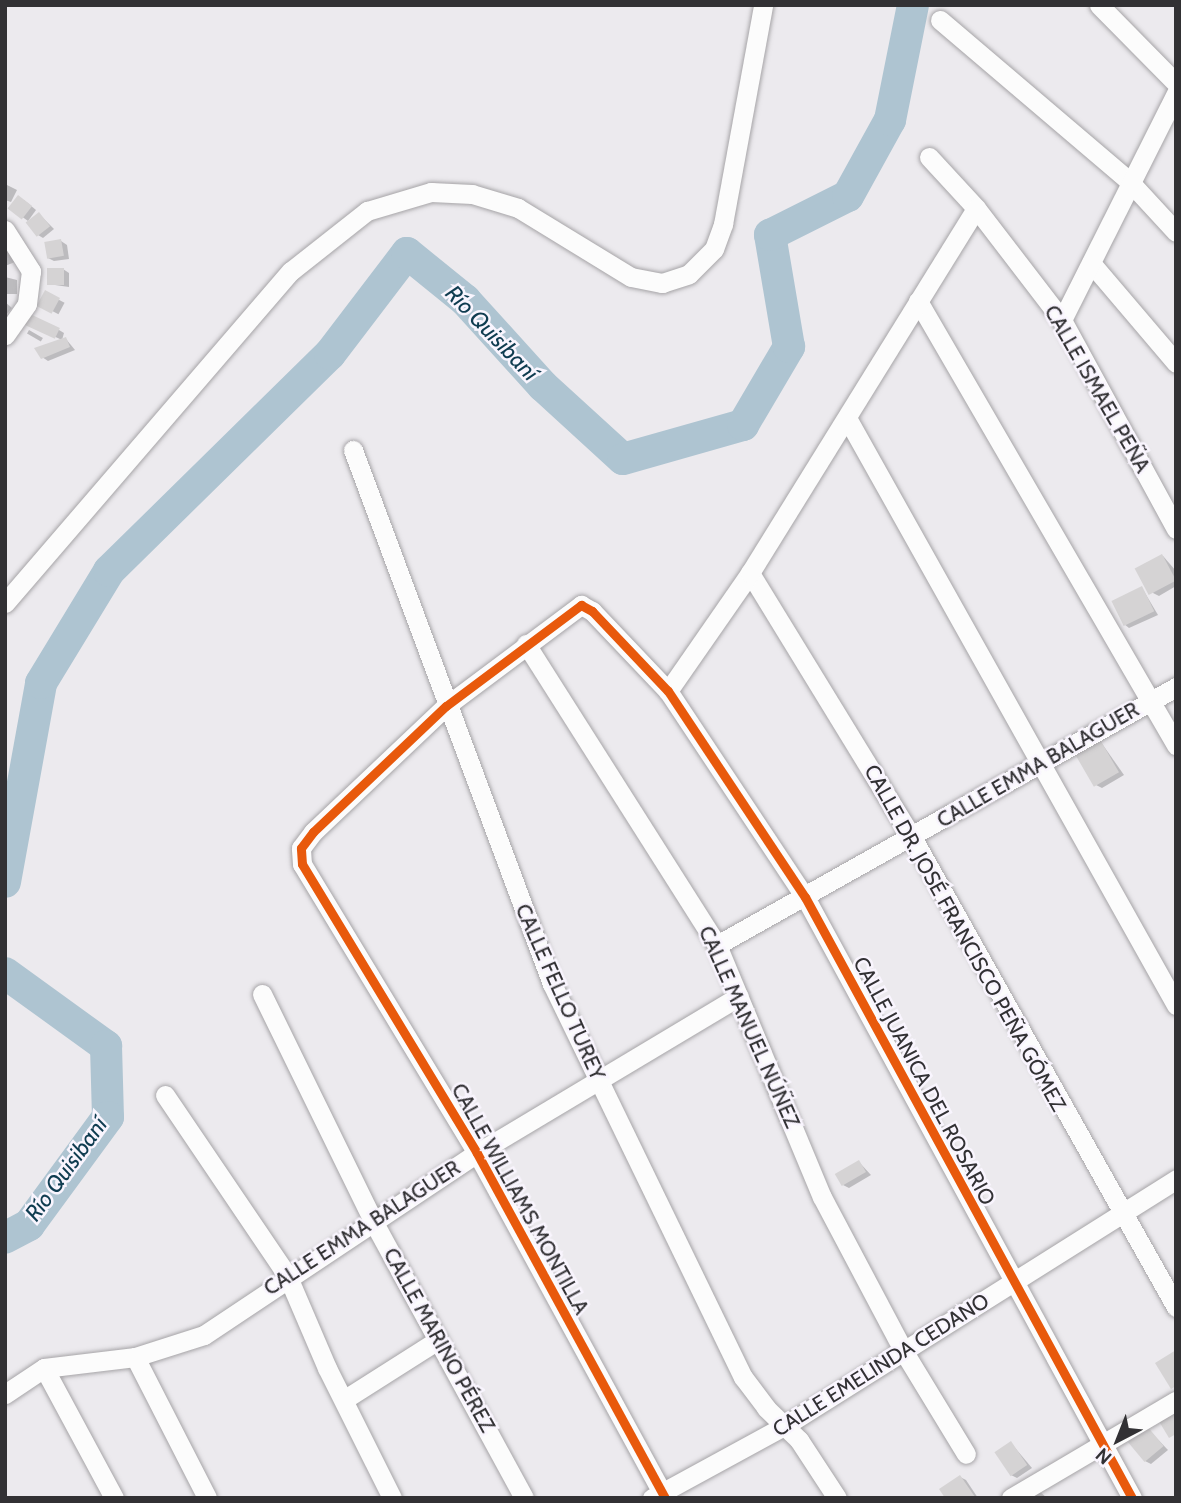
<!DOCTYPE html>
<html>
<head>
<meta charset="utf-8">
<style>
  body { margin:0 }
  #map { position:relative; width:1181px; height:1503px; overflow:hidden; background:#eceaee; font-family:Cabin,sans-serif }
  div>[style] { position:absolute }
  .shadow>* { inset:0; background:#0003; transform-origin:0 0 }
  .river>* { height:32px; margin:-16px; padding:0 16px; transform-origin:16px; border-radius:16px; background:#aec4d1 }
  .building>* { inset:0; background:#d5d3d4; transform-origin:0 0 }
  .roads { filter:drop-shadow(0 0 2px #a6a4a7) drop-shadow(0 0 2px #a6a4a7) }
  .street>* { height:19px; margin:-9.5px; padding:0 9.5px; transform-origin:9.5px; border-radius:9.5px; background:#fcfcfc }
  .cycleway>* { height:9px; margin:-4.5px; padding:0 4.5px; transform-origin:4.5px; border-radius:4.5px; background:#e8590c }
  span { translate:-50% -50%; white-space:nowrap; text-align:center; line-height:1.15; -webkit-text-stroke:5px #f9f5fe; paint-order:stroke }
  .street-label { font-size:21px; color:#323134 }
  .water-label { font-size:23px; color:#0f3c50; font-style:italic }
  .frame { position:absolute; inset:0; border:7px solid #323134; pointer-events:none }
  .north { position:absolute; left:1083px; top:1405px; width:70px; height:70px; -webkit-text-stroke:5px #f9f5fe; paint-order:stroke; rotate:222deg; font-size:19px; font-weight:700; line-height:28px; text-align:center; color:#323134 }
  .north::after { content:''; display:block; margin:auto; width:24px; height:32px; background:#323134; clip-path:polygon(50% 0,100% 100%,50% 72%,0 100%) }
</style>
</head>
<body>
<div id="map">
  <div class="shadow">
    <div style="clip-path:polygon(5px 184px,17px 190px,11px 202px,5px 200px)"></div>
    <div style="clip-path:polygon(24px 200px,36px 210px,28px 221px,10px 208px)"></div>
    <div style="clip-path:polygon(39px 214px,54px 229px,43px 238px,38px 235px)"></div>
    <div style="clip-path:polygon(61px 241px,67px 245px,69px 259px,54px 261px,48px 258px)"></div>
    <div style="clip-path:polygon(5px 247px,15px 262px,5px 266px)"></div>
    <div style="clip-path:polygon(63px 269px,69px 273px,69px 287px,48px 284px)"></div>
    <div style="clip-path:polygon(5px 277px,17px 280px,17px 294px,5px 294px)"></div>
    <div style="left:46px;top:293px;width:21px;height:13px;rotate:28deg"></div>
    <div style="clip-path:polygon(5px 302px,12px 308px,5px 316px)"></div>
    <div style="clip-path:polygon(34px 327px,59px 330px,64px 333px,62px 340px)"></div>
    <div style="left:29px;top:330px;width:16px;height:4px;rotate:30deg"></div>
    <div style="clip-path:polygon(66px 339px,75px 350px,48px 361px,42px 357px)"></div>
    <div style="clip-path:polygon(1163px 556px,1176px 571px,1176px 586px,1159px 596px,1153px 593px)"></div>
    <div style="clip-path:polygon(1142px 588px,1158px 615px,1129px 628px,1124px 624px)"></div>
    <div style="clip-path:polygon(1098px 738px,1124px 775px,1102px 788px,1096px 785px)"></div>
    <div style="clip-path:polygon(859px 1162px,871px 1175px,849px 1188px,843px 1185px)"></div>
    <div style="clip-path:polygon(1147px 1428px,1168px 1450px,1151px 1464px,1145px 1461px)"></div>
    <div style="clip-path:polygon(1011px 1443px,1032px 1468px,1017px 1478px,1011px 1475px)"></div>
    <div style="clip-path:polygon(960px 1477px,966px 1480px,978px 1498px,947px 1498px)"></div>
    <div style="clip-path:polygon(1039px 1491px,1047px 1498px,1027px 1498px)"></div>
  </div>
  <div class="river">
    <div style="left:5px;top:882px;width:202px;rotate:-79.7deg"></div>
    <div style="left:41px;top:683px;width:131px;rotate:-58.7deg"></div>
    <div style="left:109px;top:571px;width:310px;rotate:-44.5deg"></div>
    <div style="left:330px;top:354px;width:127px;rotate:-52.7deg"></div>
    <div style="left:407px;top:253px;width:75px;rotate:39deg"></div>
    <div style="left:465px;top:300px;width:116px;rotate:47.8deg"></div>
    <div style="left:543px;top:386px;width:108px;rotate:42.4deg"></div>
    <div style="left:623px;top:459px;width:125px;rotate:-15.8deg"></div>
    <div style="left:743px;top:425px;width:91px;rotate:-59.5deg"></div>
    <div style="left:789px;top:347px;width:114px;rotate:-99.6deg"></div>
    <div style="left:770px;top:235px;width:87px;rotate:-26.6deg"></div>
    <div style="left:848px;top:196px;width:87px;rotate:-61.1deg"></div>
    <div style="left:890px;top:120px;width:117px;rotate:-78.7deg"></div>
    <div style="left:5px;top:973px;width:125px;rotate:35.9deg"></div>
    <div style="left:106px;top:1046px;width:71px;rotate:88.4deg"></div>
    <div style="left:108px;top:1117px;width:134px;rotate:126.2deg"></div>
    <div style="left:29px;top:1225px;width:27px;rotate:152deg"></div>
  </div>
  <div class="building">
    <div style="left:18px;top:195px;width:18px;height:17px;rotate:38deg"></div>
    <div style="left:39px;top:212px;width:18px;height:17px;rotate:52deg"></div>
    <div style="left:61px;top:239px;width:17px;height:17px;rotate:80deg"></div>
    <div style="left:47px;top:268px;width:17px;height:17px"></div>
    <div style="left:45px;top:290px;width:17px;height:18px;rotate:28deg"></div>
    <div style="left:30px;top:314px;width:33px;height:12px;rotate:25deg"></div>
    <div style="clip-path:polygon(66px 337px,70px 347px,41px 359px,34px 348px)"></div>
    <div style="left:1162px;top:554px;width:30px;height:31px;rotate:62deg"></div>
    <div style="left:1142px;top:586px;width:28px;height:34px;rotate:64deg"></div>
    <div style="left:1098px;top:736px;width:42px;height:29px;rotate:60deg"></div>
    <div style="left:859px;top:1160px;width:14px;height:28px;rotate:60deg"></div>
    <div style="clip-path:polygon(1176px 1350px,1176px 1386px,1171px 1389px,1155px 1363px)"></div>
    <div style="clip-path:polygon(1176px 1410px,1176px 1434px,1169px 1438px,1157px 1418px)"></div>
    <div style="left:1147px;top:1426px;width:26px;height:25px;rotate:50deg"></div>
    <div style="left:1011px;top:1441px;width:29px;height:20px;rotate:56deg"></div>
    <div style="clip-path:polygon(960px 1475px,975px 1497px,945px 1498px,939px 1489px)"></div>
  </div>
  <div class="roads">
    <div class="street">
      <div style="left:1099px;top:5px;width:110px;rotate:45.4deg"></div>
      <div style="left:940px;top:20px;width:248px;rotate:40.4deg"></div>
      <div style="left:1129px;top:181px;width:69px;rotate:47.3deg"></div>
      <div style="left:929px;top:157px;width:69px;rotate:47.3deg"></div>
      <div style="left:976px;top:208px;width:141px;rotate:52.5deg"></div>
      <div style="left:1062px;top:320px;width:238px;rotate:61.4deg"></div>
      <div style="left:5px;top:230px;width:49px;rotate:57.6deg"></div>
      <div style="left:31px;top:271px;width:33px;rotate:97deg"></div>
      <div style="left:27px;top:304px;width:38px;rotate:125deg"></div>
      <div style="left:1091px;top:263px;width:131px;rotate:49.6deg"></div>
      <div style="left:918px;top:301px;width:514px;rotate:59.84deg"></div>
      <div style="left:1062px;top:320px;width:254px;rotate:-63.3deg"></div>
      <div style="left:847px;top:418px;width:673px;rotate:60.73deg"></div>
      <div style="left:353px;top:450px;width:570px;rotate:69.56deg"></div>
      <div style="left:552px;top:984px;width:437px;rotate:64.1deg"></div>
      <div style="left:743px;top:1377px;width:39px;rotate:53deg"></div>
      <div style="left:766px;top:1408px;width:46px;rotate:44.1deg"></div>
      <div style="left:799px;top:1440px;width:69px;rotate:56.8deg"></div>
      <div style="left:750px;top:573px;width:310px;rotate:58.5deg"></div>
      <div style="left:912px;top:837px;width:539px;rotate:60.68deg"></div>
      <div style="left:5px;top:603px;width:438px;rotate:-49.3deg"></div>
      <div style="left:291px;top:271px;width:97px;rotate:-38.3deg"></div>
      <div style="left:367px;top:211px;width:67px;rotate:-16.5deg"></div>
      <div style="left:431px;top:192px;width:41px;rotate:2.8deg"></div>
      <div style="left:472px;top:194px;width:48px;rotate:16.9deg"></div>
      <div style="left:518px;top:208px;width:132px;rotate:31.4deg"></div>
      <div style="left:631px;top:277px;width:32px;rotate:11deg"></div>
      <div style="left:662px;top:283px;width:28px;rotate:-18deg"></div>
      <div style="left:689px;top:274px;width:35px;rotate:-45deg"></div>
      <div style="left:714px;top:249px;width:27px;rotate:-70deg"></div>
      <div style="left:723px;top:224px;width:223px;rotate:-79.6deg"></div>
      <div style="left:526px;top:644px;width:356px;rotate:57.6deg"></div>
      <div style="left:717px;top:945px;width:273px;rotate:67.4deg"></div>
      <div style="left:822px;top:1197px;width:175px;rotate:62.1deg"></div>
      <div style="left:904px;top:1352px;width:119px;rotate:58.7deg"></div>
      <div style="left:668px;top:691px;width:144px;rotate:-55.2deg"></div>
      <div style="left:750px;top:573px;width:429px;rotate:-58.2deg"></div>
      <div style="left:717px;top:945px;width:527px;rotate:-29.34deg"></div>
      <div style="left:262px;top:994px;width:253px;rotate:63.9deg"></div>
      <div style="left:373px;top:1221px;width:315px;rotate:61.4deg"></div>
      <div style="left:165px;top:1095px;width:220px;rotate:55.9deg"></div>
      <div style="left:288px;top:1277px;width:99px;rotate:66.8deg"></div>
      <div style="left:327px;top:1368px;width:145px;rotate:63.4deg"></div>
      <div style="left:135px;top:1357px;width:158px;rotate:62.9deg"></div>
      <div style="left:44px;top:1368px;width:148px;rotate:61.7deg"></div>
      <div style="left:5px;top:1394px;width:47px;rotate:-33.7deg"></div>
      <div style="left:44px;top:1368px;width:92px;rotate:-6.9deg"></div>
      <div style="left:135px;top:1357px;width:72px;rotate:-17.7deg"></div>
      <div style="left:204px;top:1335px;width:328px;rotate:-33.7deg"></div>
      <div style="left:477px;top:1153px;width:305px;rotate:-30.9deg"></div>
      <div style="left:345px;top:1399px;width:110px;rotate:-32.4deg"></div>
      <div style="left:652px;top:1498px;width:153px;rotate:-28.6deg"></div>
      <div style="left:786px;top:1425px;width:461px;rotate:-32.2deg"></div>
      <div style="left:665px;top:1498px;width:393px;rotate:-118.6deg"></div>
      <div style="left:477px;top:1153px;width:338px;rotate:-121.2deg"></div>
      <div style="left:302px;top:864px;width:16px;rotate:-94deg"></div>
      <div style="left:301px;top:848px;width:20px;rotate:-53deg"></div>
      <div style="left:313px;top:832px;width:183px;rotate:-43.5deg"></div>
      <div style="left:446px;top:706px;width:169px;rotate:-36.8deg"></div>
      <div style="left:581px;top:605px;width:13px;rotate:29deg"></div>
      <div style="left:592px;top:611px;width:110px;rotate:46.5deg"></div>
      <div style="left:668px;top:691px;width:247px;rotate:56.4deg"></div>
      <div style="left:805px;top:897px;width:684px;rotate:61.45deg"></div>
      <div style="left:1011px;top:1498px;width:191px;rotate:-30.5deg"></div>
    </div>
  </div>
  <div class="cycleway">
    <div style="left:665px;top:1498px;width:393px;rotate:-118.6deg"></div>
    <div style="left:477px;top:1153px;width:338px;rotate:-121.2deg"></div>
    <div style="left:302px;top:864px;width:16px;rotate:-94deg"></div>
    <div style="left:301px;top:848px;width:20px;rotate:-53deg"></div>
    <div style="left:313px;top:832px;width:183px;rotate:-43.5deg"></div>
    <div style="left:446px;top:706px;width:169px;rotate:-36.8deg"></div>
    <div style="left:581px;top:605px;width:13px;rotate:29deg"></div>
    <div style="left:592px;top:611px;width:110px;rotate:46.5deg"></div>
    <div style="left:668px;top:691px;width:247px;rotate:56.4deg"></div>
    <div style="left:805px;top:897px;width:684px;rotate:61.45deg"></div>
  </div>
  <div class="street-label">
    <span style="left:1097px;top:389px;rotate:60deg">CALLE ISMAEL PEÑA</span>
    <span style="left:1038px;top:765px;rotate:-30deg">CALLE EMMA BALAGUER</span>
    <span style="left:965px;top:938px;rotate:61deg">CALLE DR. JOSÉ FRANCISCO PEÑA GÓMEZ</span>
    <span style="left:560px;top:992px;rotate:66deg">CALLE FELLO TUREY</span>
    <span style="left:749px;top:1027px;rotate:66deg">CALLE MANUEL NÚÑEZ</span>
    <span style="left:924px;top:1081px;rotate:62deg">CALLE JUANICA DEL ROSARIO</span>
    <span style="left:520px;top:1199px;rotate:61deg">CALLE WILLIAMS MONTILLA</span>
    <span style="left:362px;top:1228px;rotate:-33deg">CALLE EMMA BALAGUER</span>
    <span style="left:439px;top:1340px;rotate:61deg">CALLE MARINO PÉREZ</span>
    <span style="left:881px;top:1365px;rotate:-32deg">CALLE EMELINDA CEDANO</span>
  </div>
  <div class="water-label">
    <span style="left:492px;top:333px;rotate:46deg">Río Quisibaní</span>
    <span style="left:66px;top:1169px;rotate:-54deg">Río Quisibaní</span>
  </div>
  <div class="frame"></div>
  <div class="north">N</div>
</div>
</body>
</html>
